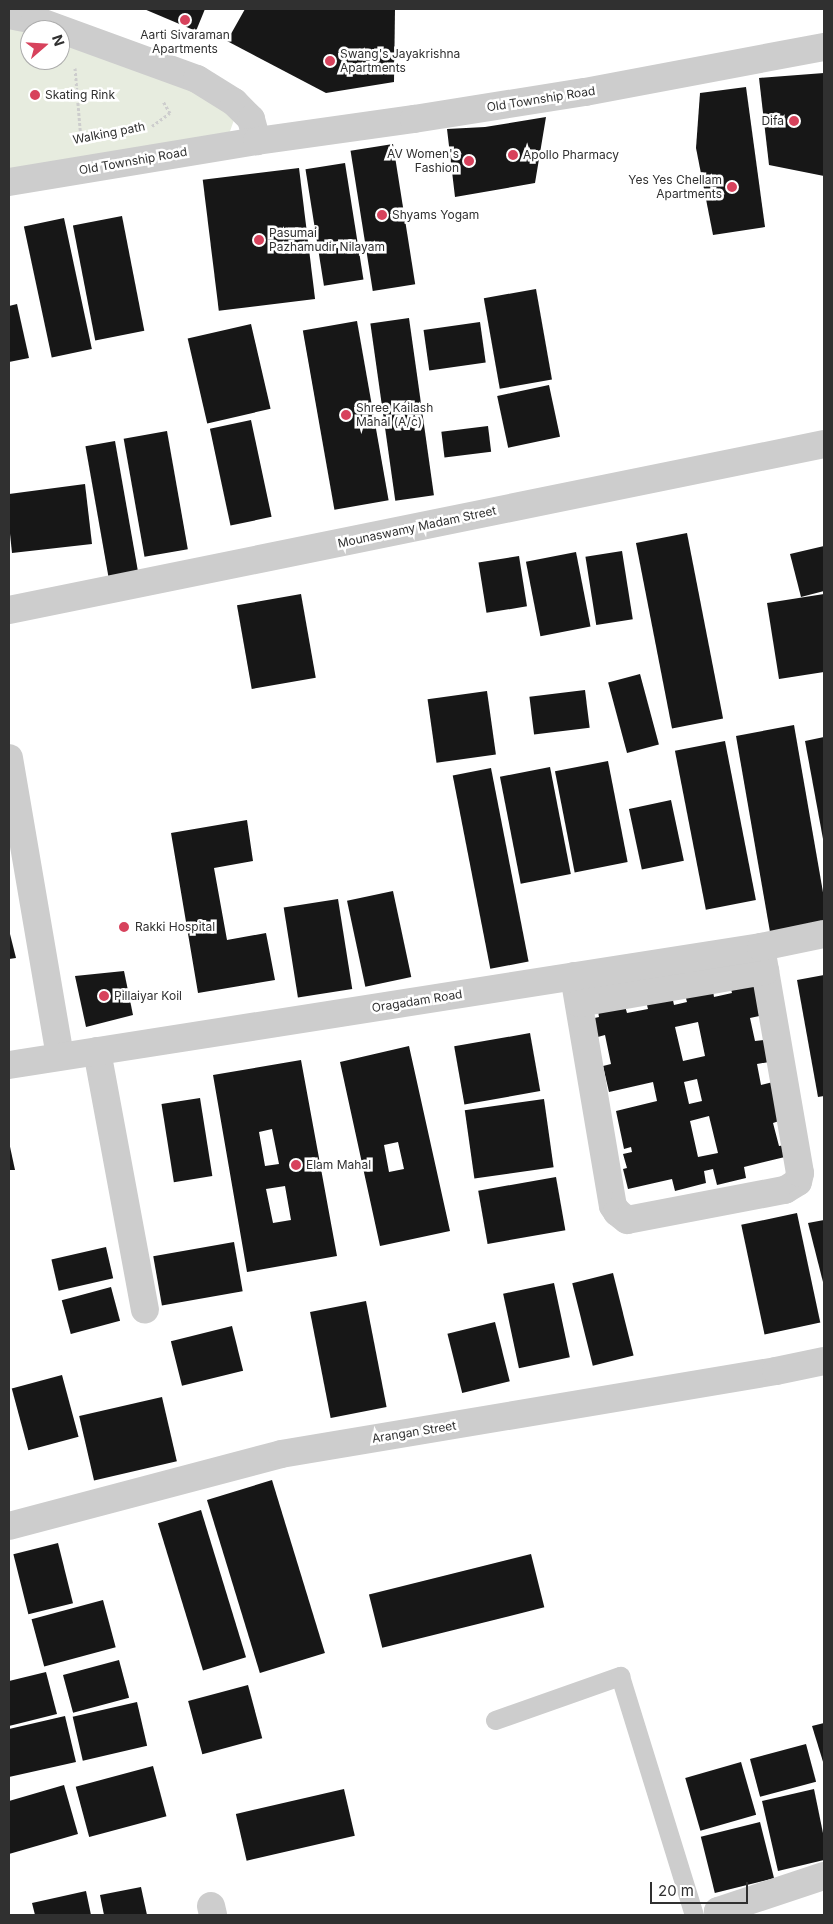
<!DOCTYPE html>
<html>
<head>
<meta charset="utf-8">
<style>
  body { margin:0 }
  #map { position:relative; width:833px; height:1924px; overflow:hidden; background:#fff; font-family:Inter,sans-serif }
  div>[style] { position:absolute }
  .green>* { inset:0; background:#e7ecdf }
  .building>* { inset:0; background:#171717; transform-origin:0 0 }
  .path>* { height:3px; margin-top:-1.5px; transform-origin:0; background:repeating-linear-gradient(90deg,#cdcdcd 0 2.5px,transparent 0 5px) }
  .service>* { height:19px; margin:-9.5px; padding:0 9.5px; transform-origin:9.5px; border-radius:9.5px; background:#cdcdcd }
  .minor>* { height:28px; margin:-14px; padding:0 14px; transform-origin:14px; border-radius:14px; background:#cdcdcd }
  .dots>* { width:14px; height:14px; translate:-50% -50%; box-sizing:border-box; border:2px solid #fff; border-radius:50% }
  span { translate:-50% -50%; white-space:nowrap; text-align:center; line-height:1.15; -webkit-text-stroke:5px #fff; paint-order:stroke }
  .poi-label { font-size:12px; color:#303030 }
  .left { translate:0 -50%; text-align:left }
  .right { translate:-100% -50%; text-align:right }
  .street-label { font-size:12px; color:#303030 }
  .frame { position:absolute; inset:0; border:10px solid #303030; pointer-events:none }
  .north { position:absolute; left:20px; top:20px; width:50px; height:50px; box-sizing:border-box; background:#fff; border:1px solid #acacac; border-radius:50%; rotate:71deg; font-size:14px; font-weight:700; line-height:20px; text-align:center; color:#303030 }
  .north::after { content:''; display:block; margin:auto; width:18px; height:22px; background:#d7425c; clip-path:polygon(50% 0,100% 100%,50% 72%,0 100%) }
  .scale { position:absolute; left:650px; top:1882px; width:98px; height:22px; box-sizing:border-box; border:2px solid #303030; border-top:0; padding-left:6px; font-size:15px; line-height:18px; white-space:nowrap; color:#303030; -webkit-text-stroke:4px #fff; paint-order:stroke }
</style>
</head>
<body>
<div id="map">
  <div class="green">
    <div style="clip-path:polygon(9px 23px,30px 30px,30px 60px,60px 60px,60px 38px,197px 86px,235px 117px,228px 137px,9px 171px)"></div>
  </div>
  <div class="building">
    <div style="clip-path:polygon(144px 9px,205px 9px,196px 31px)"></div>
    <div style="clip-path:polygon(245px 9px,395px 9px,394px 82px,326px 93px,227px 41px)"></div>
    <div style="clip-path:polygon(824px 73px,824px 176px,769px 165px,759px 78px)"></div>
    <div style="clip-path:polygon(746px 87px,765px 227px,713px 235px,696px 148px,700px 93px)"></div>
    <div style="clip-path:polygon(546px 117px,535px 183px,455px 197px,447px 129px,485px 127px)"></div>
    <div style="left:393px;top:144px;width:142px;height:43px;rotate:81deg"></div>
    <div style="left:345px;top:163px;width:118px;height:40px;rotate:81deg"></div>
    <div style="left:299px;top:168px;width:132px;height:97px;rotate:83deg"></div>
    <div style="left:122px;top:216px;width:117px;height:50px;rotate:79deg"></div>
    <div style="left:64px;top:218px;width:134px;height:41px;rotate:78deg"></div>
    <div style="left:536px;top:289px;width:92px;height:53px;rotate:80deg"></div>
    <div style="clip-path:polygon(17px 304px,29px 358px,9px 362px,9px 306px)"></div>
    <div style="left:409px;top:318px;width:179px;height:39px;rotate:82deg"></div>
    <div style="left:357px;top:321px;width:182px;height:55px;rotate:80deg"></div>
    <div style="left:480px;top:322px;width:41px;height:57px;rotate:82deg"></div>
    <div style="left:251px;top:324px;width:87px;height:65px;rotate:77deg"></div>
    <div style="left:549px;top:385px;width:53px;height:53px;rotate:78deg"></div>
    <div style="left:251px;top:420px;width:99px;height:42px;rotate:78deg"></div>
    <div style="left:488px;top:426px;width:26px;height:47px;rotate:83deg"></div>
    <div style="left:167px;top:431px;width:120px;height:44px;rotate:80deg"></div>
    <div style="left:115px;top:441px;width:132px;height:30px;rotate:80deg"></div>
    <div style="clip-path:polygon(85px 484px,92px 544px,12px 553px,9px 524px,9px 494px)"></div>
    <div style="left:687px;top:533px;width:189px;height:52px;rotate:79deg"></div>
    <div style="clip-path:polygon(824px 546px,824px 591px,801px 597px,790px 554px)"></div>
    <div style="left:622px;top:551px;width:69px;height:37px;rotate:81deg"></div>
    <div style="left:576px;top:552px;width:76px;height:51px;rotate:79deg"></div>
    <div style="left:519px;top:556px;width:51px;height:41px;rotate:81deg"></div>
    <div style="left:301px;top:594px;width:85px;height:65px;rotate:80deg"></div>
    <div style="clip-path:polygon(824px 594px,824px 672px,779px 679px,767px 603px)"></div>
    <div style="left:640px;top:674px;width:73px;height:33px;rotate:75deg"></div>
    <div style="left:585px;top:690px;width:38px;height:56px;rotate:83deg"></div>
    <div style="left:487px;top:691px;width:64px;height:60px;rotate:82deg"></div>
    <div style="clip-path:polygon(794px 725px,824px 898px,824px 923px,770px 932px,736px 736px)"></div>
    <div style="clip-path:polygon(824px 737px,824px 839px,823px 839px,805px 741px)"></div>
    <div style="left:725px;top:741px;width:162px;height:51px;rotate:79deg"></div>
    <div style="left:608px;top:761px;width:103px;height:54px;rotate:79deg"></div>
    <div style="left:550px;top:767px;width:109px;height:51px;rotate:79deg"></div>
    <div style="left:491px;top:768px;width:197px;height:39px;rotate:79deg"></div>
    <div style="left:671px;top:800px;width:62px;height:43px;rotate:78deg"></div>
    <div style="clip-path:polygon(247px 820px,253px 861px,214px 868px,227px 940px,266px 933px,275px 980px,198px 993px,171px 833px)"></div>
    <div style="left:393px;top:891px;width:88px;height:47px;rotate:78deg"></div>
    <div style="left:338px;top:899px;width:91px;height:55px;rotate:81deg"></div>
    <div style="clip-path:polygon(9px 930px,16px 958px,9px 959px)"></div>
    <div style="clip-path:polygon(124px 971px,133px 1015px,86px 1027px,75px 976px)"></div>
    <div style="clip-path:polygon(evenodd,755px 975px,764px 1015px,750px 1018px,755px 1041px,764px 1040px,769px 1062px,757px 1064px,761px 1085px,777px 1081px,779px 1121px,773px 1123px,779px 1146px,786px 1145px,789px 1156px,744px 1167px,746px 1178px,717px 1185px,713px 1169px,704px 1171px,706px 1183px,675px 1191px,672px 1179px,628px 1189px,623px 1169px,627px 1168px,623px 1154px,632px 1152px,631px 1147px,624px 1149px,616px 1111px,657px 1101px,653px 1082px,609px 1092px,603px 1066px,611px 1064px,605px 1035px,594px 1038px,590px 1019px,599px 1017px,597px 1005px,623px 999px,627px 1013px,648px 1009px,645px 997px,671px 991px,674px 1005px,687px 1002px,684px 991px,712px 985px,714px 997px,732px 993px,729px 981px,755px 975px,698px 1022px,705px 1056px,683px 1061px,675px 1027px,698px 1022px,755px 975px,697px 1079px,702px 1101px,689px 1104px,684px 1082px,697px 1079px,755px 975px,709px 1116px,718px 1153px,698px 1157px,690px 1121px,709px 1116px)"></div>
    <div style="clip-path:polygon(824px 975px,824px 1096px,818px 1097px,797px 980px)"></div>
    <div style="left:530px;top:1033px;width:59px;height:77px;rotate:80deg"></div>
    <div style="clip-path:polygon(evenodd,409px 1046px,450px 1231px,380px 1246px,340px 1062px,409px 1046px,398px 1142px,404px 1169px,389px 1172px,384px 1145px,398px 1142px)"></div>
    <div style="clip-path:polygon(evenodd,301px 1060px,337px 1256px,247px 1272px,213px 1075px,301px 1060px,272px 1129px,279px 1164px,265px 1166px,259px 1132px,272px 1129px,301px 1060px,285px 1186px,291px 1220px,273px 1223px,266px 1189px,285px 1186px)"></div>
    <div style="left:200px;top:1098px;width:79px;height:39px;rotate:81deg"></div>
    <div style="left:544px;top:1099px;width:69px;height:80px;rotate:82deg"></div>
    <div style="clip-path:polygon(9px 1142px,15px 1170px,9px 1170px)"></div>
    <div style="left:556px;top:1177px;width:54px;height:79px;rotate:80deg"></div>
    <div style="left:797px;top:1213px;width:112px;height:57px;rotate:78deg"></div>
    <div style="clip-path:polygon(824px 1220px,824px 1286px,808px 1223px)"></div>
    <div style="left:234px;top:1242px;width:50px;height:82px;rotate:80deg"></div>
    <div style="left:106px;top:1247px;width:32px;height:56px;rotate:77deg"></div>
    <div style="left:613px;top:1273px;width:85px;height:42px;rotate:76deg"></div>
    <div style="left:554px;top:1283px;width:76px;height:52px;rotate:78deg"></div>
    <div style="left:111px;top:1287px;width:35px;height:51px;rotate:75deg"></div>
    <div style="left:366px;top:1301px;width:108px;height:57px;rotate:79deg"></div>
    <div style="left:495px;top:1322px;width:61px;height:49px;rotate:76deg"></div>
    <div style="left:232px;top:1326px;width:46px;height:63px;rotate:76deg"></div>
    <div style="left:62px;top:1375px;width:64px;height:52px;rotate:75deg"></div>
    <div style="left:162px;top:1397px;width:66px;height:85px;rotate:77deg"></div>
    <div style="left:272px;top:1480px;width:181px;height:68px;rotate:73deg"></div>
    <div style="left:201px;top:1510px;width:154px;height:45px;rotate:73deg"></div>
    <div style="left:58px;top:1543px;width:62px;height:46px;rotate:76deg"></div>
    <div style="left:531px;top:1554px;width:55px;height:167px;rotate:76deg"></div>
    <div style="left:103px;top:1600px;width:49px;height:74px;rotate:75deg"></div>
    <div style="left:119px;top:1660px;width:39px;height:58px;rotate:75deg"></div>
    <div style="clip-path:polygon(46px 1672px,57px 1714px,9px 1726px,9px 1681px)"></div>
    <div style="left:248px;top:1685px;width:55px;height:62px;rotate:75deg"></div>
    <div style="left:137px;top:1702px;width:45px;height:66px;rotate:77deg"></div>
    <div style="clip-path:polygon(65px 1716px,76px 1762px,9px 1777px,9px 1729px)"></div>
    <div style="clip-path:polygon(824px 1723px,824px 1765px,812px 1726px)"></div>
    <div style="left:806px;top:1744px;width:39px;height:58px;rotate:75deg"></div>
    <div style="left:741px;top:1762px;width:55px;height:58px;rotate:74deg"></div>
    <div style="left:153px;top:1766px;width:52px;height:80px;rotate:75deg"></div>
    <div style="clip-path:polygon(64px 1785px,78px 1834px,9px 1854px,9px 1801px)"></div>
    <div style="left:344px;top:1789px;width:48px;height:111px;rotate:77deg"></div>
    <div style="clip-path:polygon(814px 1789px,824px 1838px,824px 1860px,778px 1871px,762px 1801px)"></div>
    <div style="left:760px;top:1822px;width:58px;height:61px;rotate:76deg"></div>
    <div style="clip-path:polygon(141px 1887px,147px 1915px,104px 1915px,100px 1895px)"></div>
    <div style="clip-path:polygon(86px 1891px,91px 1915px,35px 1915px,32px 1903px)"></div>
  </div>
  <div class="path">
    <div style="left:75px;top:68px;width:71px;rotate:85.2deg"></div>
    <div style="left:152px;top:126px;width:22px;rotate:-36deg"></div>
    <div style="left:170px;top:113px;width:14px;rotate:-120deg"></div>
  </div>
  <div class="service">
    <div style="left:495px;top:1720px;width:133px;rotate:-19.4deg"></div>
    <div style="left:620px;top:1676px;width:250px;rotate:72.8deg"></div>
  </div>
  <div class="minor">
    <div style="left:9px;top:15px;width:26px;rotate:11deg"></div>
    <div style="left:35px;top:20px;width:172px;rotate:20deg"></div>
    <div style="left:197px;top:79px;width:44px;rotate:31.9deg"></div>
    <div style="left:234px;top:102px;width:24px;rotate:45deg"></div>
    <div style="left:251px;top:119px;width:23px;rotate:75deg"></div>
    <div style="left:9px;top:182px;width:251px;rotate:-9.4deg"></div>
    <div style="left:257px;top:141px;width:159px;rotate:-8deg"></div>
    <div style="left:414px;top:119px;width:173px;rotate:-9deg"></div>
    <div style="left:585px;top:92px;width:243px;rotate:-10.7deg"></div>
    <div style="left:9px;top:610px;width:832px;rotate:-11.51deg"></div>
    <div style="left:9px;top:758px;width:302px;rotate:80.3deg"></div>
    <div style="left:574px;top:976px;width:233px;rotate:80.4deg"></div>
    <div style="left:613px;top:1206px;width:7px;rotate:56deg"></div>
    <div style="left:617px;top:1212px;width:13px;rotate:39deg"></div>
    <div style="left:627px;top:1220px;width:161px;rotate:-10.8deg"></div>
    <div style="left:785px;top:1190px;width:15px;rotate:-32deg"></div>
    <div style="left:798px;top:1182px;width:9px;rotate:-77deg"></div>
    <div style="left:800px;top:1173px;width:229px;rotate:-99.8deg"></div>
    <div style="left:579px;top:1003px;width:189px;rotate:-9.8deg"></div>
    <div style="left:97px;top:1051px;width:263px;rotate:79.5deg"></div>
    <div style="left:9px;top:1065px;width:761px;rotate:-8.92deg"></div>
    <div style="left:761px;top:947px;width:64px;rotate:-11.7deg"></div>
    <div style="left:9px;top:1526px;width:281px;rotate:-14.8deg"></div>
    <div style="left:281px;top:1454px;width:502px;rotate:-9.52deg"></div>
    <div style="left:776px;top:1371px;width:49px;rotate:-11.8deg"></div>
    <div style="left:211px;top:1906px;width:9px;rotate:77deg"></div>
    <div style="left:719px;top:1915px;width:4px;rotate:-104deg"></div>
    <div style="left:718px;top:1911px;width:112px;rotate:-18.3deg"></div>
  </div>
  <div class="dots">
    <div style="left:185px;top:20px;background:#d7425c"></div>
    <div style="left:330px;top:61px;background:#d7425c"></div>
    <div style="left:35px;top:95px;background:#d7425c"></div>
    <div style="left:794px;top:121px;background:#d7425c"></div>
    <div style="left:513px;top:155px;background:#d7425c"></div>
    <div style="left:469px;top:161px;background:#d7425c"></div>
    <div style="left:732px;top:187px;background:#d7425c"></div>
    <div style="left:382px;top:215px;background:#d7425c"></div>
    <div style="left:259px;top:240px;background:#d7425c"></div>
    <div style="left:346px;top:415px;background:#d7425c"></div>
    <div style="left:124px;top:927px;background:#d7425c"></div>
    <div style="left:104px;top:996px;background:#d7425c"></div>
    <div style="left:296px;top:1165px;background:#d7425c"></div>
  </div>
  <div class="poi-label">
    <span style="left:185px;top:42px">Aarti Sivaraman<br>Apartments</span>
    <span class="left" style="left:340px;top:61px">Swang's Jayakrishna<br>Apartments</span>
    <span class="left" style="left:45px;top:95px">Skating Rink</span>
    <span class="right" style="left:784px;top:121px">Difa</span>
    <span class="right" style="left:459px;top:161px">AV Women's<br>Fashion</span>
    <span class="left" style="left:523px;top:155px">Apollo Pharmacy</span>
    <span class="right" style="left:722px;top:187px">Yes Yes Chellam<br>Apartments</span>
    <span class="left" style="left:392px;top:215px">Shyams Yogam</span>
    <span class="left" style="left:269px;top:240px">Pasumai<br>Pazhamudir Nilayam</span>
    <span class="left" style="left:356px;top:415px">Shree Kailash<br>Mahal (A/c)</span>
    <span class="left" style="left:135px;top:927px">Rakki Hospital</span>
    <span class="left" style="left:114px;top:996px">Pillaiyar Koil</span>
    <span class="left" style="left:306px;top:1165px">Elam Mahal</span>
  </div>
  <div class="street-label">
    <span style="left:541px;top:99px;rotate:-9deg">Old Township Road</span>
    <span style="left:109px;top:133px;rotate:-11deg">Walking path</span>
    <span style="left:133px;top:161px;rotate:-10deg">Old Township Road</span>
    <span style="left:417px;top:527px;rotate:-12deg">Mounaswamy Madam Street</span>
    <span style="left:417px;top:1001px;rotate:-9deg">Oragadam Road</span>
    <span style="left:414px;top:1432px;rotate:-9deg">Arangan Street</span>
  </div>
  <div class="frame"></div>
  <div class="north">N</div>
  <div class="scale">20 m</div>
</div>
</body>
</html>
